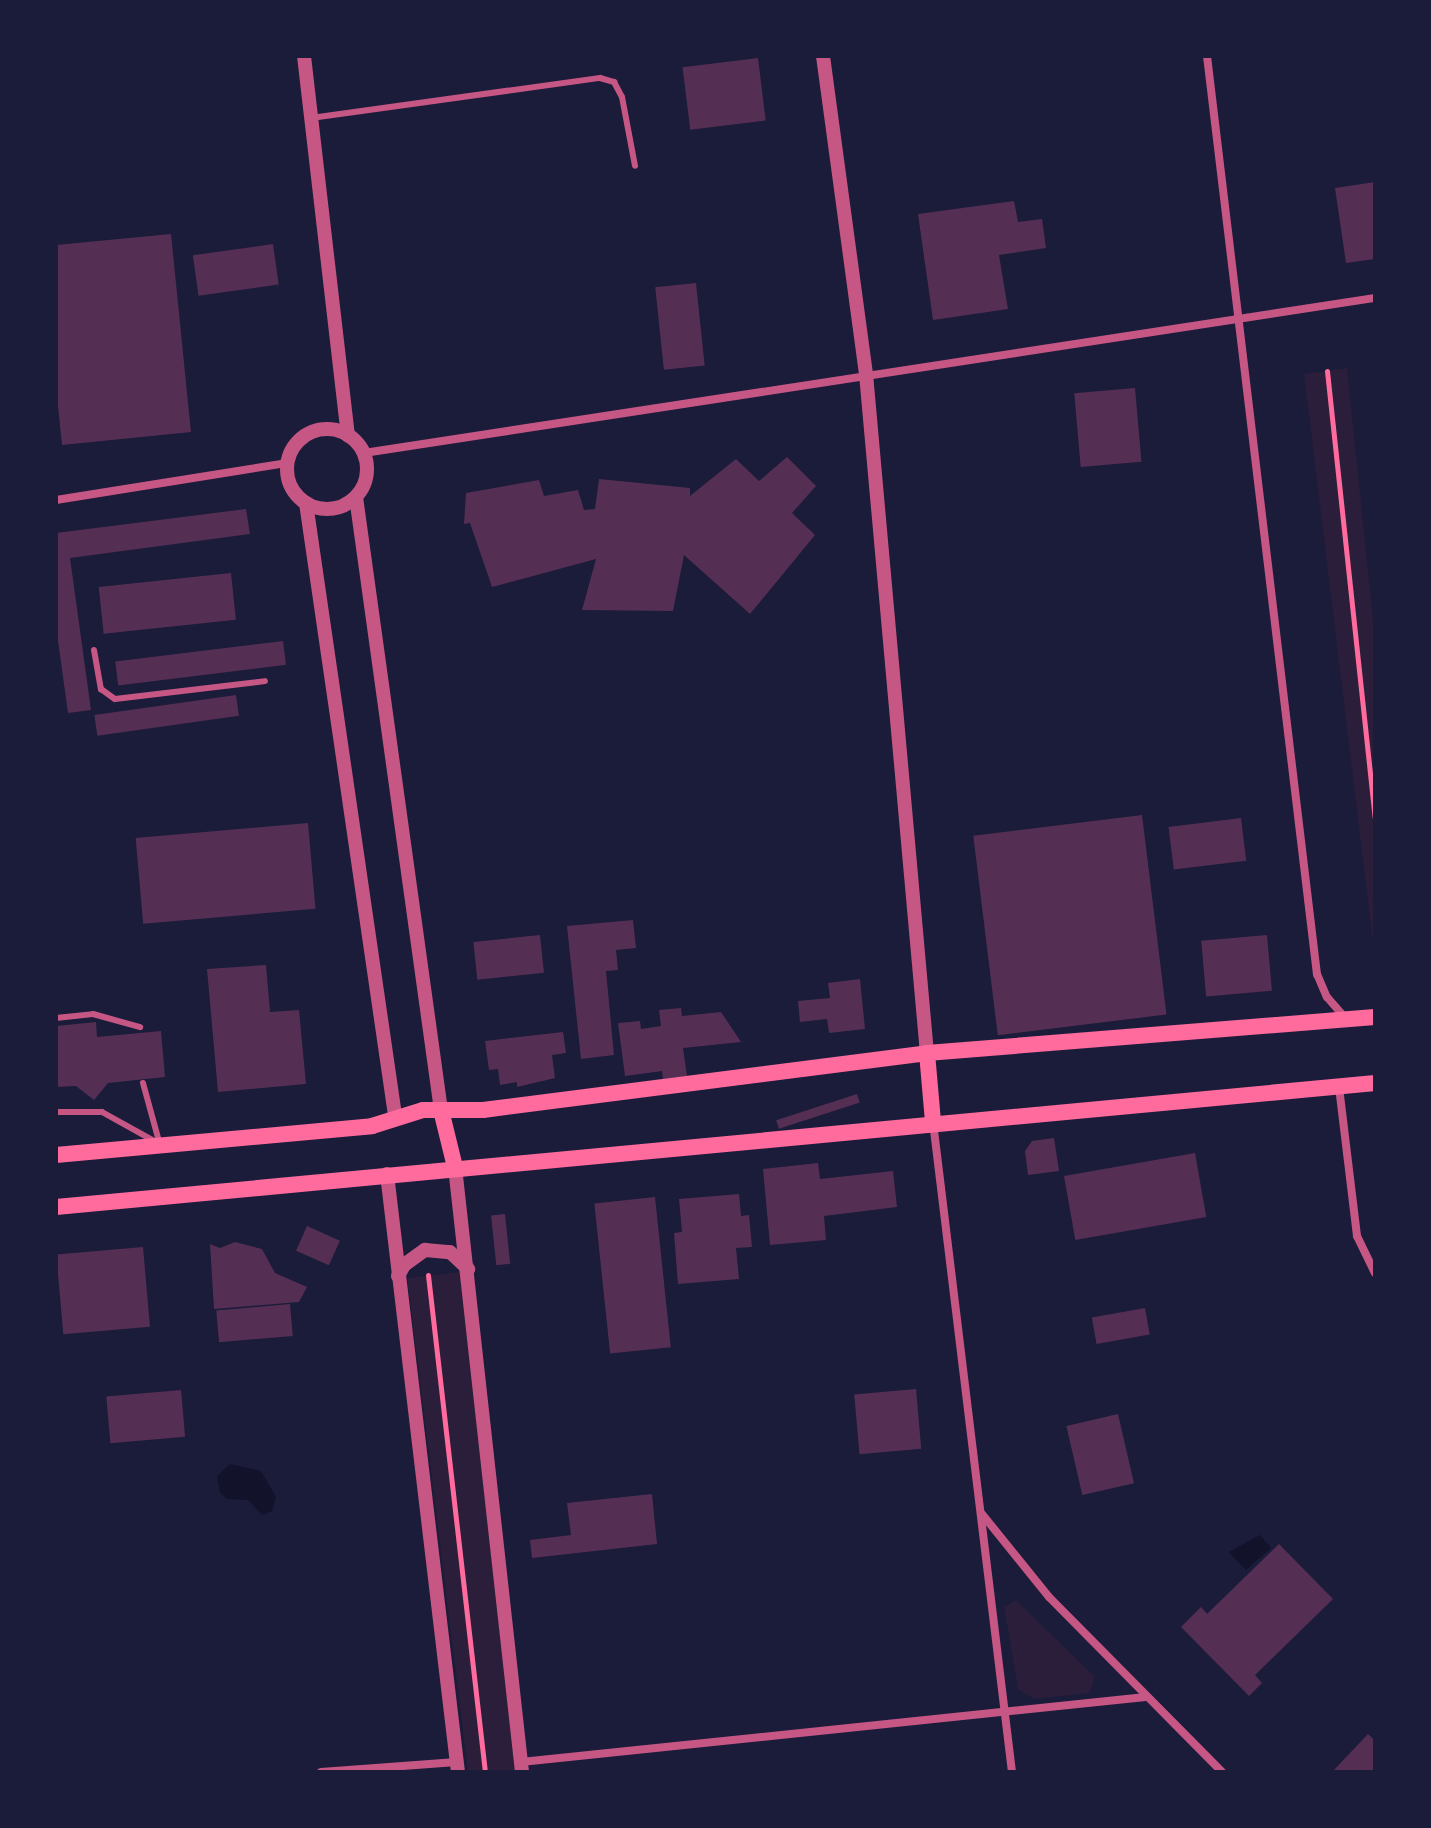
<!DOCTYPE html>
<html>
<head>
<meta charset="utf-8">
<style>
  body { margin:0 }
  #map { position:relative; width:1431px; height:1828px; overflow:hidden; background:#1b1b3a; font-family:"Fira Sans",sans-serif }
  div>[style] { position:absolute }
  .green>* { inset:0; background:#2a1e3b; transform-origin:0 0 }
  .water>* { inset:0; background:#12122b }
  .building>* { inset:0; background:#542f53; transform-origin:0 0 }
  .path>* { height:5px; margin:-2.5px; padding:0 2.5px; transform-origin:2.5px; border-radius:2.5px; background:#ff6b9d }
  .service>* { height:6px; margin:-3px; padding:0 3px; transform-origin:3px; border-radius:3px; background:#c65784 }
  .minor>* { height:8px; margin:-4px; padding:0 4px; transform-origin:4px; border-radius:4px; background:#c65784 }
  .tertiary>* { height:14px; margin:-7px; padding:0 7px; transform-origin:7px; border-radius:7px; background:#c65784 }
  .tertiary>.ring { margin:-7px; padding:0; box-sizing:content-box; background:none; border:14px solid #c65784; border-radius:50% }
  .secondary>* { height:16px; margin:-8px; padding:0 8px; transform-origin:8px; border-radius:8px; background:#ff6b9d }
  span { translate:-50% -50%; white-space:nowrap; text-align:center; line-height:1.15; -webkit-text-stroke:8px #1b1b3a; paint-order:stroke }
  .frame { position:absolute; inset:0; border:58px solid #1b1b3a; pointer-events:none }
</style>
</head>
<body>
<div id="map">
  <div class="green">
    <div style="clip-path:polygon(1347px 368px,1375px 638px,1375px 959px,1304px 374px)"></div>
    <div style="left:459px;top:1272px;width:503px;height:52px;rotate:83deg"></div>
    <div style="clip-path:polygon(1016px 1600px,1095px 1677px,1090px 1693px,1035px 1699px,1018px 1690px,1004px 1607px)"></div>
  </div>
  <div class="water">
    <div style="clip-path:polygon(230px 1464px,261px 1471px,276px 1497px,272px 1511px,262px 1515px,248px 1500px,227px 1499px,220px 1493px,217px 1476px)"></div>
    <div style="clip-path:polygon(1260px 1535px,1271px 1548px,1246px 1570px,1229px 1552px)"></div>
  </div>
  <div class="building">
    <div style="left:758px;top:58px;width:63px;height:76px;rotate:83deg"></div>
    <div style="clip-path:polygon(1375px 182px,1375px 259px,1346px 263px,1335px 188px)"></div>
    <div style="clip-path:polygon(1014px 201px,1018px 222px,1042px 219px,1046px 248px,999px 255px,1008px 309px,933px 320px,918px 214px)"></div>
    <div style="clip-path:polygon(171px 234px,191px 432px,62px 445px,56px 386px,56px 245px)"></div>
    <div style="left:273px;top:244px;width:41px;height:81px;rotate:82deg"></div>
    <div style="left:696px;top:283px;width:83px;height:41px;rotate:84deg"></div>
    <div style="left:1135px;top:388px;width:74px;height:61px;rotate:85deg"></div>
    <div style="clip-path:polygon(787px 457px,816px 486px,792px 513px,815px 535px,750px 614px,684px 555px,673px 611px,582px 610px,596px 559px,492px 587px,470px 523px,464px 524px,466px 493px,539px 480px,544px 496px,578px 490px,584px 510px,595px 509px,599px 479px,690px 488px,690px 496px,736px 459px,759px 481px)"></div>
    <div style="clip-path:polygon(246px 509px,250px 534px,70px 558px,91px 710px,68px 713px,56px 626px,56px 533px)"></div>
    <div style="left:231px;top:573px;width:47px;height:133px;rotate:84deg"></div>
    <div style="left:283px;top:641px;width:24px;height:169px;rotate:83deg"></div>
    <div style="left:236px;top:695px;width:21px;height:143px;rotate:82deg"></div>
    <div style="left:1142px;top:815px;width:201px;height:170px;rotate:83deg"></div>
    <div style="left:1241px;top:818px;width:43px;height:73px;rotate:83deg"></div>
    <div style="left:308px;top:823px;width:86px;height:173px;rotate:85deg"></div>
    <div style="clip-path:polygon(633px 920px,636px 948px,616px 950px,618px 970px,606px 971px,614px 1055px,581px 1059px,567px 926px)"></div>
    <div style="left:540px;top:935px;width:38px;height:67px;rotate:84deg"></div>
    <div style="left:1267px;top:935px;width:56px;height:66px;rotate:85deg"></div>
    <div style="clip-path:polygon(266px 965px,270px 1012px,299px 1010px,306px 1084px,218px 1092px,207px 969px)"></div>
    <div style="clip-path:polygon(860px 979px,865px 1029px,829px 1033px,827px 1019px,800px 1022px,798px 1001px,830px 998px,828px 983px)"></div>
    <div style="clip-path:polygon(681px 1008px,682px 1016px,721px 1012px,741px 1042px,683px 1048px,687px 1076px,663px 1079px,662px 1071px,625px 1076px,618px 1023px,640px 1021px,641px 1029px,661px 1026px,659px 1010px)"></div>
    <div style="clip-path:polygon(96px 1022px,97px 1037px,161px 1031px,165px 1077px,108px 1083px,94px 1100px,76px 1086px,56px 1087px,56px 1026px)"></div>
    <div style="clip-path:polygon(563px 1032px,566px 1053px,552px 1055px,555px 1078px,517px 1087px,517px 1082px,500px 1085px,498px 1069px,489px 1070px,485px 1041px)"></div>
    <div style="left:857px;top:1094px;width:9px;height:85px;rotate:72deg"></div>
    <div style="clip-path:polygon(1054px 1138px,1059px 1171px,1028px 1175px,1025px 1151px,1032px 1141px)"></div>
    <div style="left:1195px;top:1153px;width:65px;height:133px;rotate:80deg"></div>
    <div style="clip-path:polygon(818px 1163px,820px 1179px,893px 1171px,897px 1207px,824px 1216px,826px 1240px,770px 1245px,763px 1169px)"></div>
    <div style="clip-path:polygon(739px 1194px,741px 1216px,749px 1215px,752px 1247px,736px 1248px,739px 1279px,678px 1284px,674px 1233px,682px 1232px,679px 1199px)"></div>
    <div style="left:655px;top:1197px;width:151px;height:61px;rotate:84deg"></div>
    <div style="left:505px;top:1214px;width:50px;height:14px;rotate:84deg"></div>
    <div style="left:307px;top:1226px;width:36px;height:27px;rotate:24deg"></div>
    <div style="clip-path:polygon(235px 1242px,262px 1249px,275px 1273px,307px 1287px,299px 1302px,214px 1309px,210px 1244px,220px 1248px)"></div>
    <div style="left:143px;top:1247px;width:80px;height:87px;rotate:85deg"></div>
    <div style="left:290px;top:1304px;width:32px;height:74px;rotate:85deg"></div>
    <div style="left:1145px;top:1308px;width:27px;height:54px;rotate:80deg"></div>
    <div style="left:916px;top:1389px;width:60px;height:62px;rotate:85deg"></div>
    <div style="left:181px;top:1390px;width:47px;height:75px;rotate:85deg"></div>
    <div style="left:1118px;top:1414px;width:71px;height:53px;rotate:77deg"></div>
    <div style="clip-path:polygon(652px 1494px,657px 1544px,532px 1558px,530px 1540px,571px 1535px,567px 1503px)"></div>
    <div style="clip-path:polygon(1279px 1544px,1333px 1599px,1255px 1675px,1262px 1683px,1249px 1696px,1181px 1627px,1201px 1607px,1207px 1614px)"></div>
    <div style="clip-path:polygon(1368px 1734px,1375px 1741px,1375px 1772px,1332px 1772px)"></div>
  </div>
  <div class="path">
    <div style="left:1327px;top:371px;width:449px;rotate:83.9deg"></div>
    <div style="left:428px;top:1275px;width:500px;rotate:83.46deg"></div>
  </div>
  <div class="service">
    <div style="left:311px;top:118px;width:292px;rotate:-7.9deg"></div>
    <div style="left:600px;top:78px;width:15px;rotate:16deg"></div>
    <div style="left:614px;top:82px;width:17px;rotate:62deg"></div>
    <div style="left:622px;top:97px;width:70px;rotate:79.3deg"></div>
    <div style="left:94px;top:650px;width:40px;rotate:80deg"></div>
    <div style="left:101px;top:689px;width:17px;rotate:36deg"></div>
    <div style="left:115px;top:699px;width:151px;rotate:-6.8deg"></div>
    <div style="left:56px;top:1018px;width:37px;rotate:-6deg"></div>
    <div style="left:93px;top:1014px;width:49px;rotate:15.5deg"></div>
    <div style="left:143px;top:1083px;width:64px;rotate:74.7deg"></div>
    <div style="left:56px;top:1112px;width:46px"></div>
    <div style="left:102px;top:1112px;width:60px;rotate:29.1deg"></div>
  </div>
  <div class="minor">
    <div style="left:1207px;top:56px;width:925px;rotate:83.17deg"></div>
    <div style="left:1317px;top:974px;width:25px;rotate:67deg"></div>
    <div style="left:1327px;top:997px;width:29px;rotate:49deg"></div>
    <div style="left:364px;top:453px;width:1023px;rotate:-8.72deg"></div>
    <div style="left:56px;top:500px;width:233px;rotate:-9.1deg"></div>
    <div style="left:1339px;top:1087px;width:150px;rotate:83.1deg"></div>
    <div style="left:1357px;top:1236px;width:41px;rotate:64.1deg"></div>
    <div style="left:933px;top:1122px;width:655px;rotate:83.07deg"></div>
    <div style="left:982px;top:1514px;width:107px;rotate:51.1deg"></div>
    <div style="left:1049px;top:1597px;width:246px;rotate:45.3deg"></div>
    <div style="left:521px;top:1762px;width:628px;rotate:-5.94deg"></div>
    <div style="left:321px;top:1772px;width:136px;rotate:-4.2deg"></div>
  </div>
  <div class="tertiary">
    <div style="left:304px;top:56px;width:382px;rotate:83.4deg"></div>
    <div style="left:823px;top:56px;width:321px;rotate:82.3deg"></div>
    <div style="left:866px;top:374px;width:682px;rotate:84.87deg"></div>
    <div class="ring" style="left:287px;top:429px;width:66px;height:66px"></div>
    <div style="left:356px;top:497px;width:619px;rotate:82.11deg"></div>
    <div style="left:306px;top:503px;width:618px;rotate:81.73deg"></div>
    <div style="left:455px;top:1167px;width:609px;rotate:83.68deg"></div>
    <div style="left:387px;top:1174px;width:602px;rotate:83.23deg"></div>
    <div style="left:398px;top:1276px;width:13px;rotate:-61deg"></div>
    <div style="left:404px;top:1265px;width:26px;rotate:-36deg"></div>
    <div style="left:425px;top:1250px;width:25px;rotate:5deg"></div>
    <div style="left:450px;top:1252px;width:25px;rotate:43deg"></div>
  </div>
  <div class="secondary">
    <div style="left:927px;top:1053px;width:68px;rotate:85deg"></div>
    <div style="left:441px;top:1110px;width:59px;rotate:76.2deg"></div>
    <div style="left:56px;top:1155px;width:317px;rotate:-5.2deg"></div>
    <div style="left:372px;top:1126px;width:53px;rotate:-17.4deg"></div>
    <div style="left:423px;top:1110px;width:60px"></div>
    <div style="left:483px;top:1110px;width:448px;rotate:-7.3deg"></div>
    <div style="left:927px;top:1053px;width:449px;rotate:-4.6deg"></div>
    <div style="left:56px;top:1207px;width:1325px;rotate:-5.37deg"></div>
  </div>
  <div class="frame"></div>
</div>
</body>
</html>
